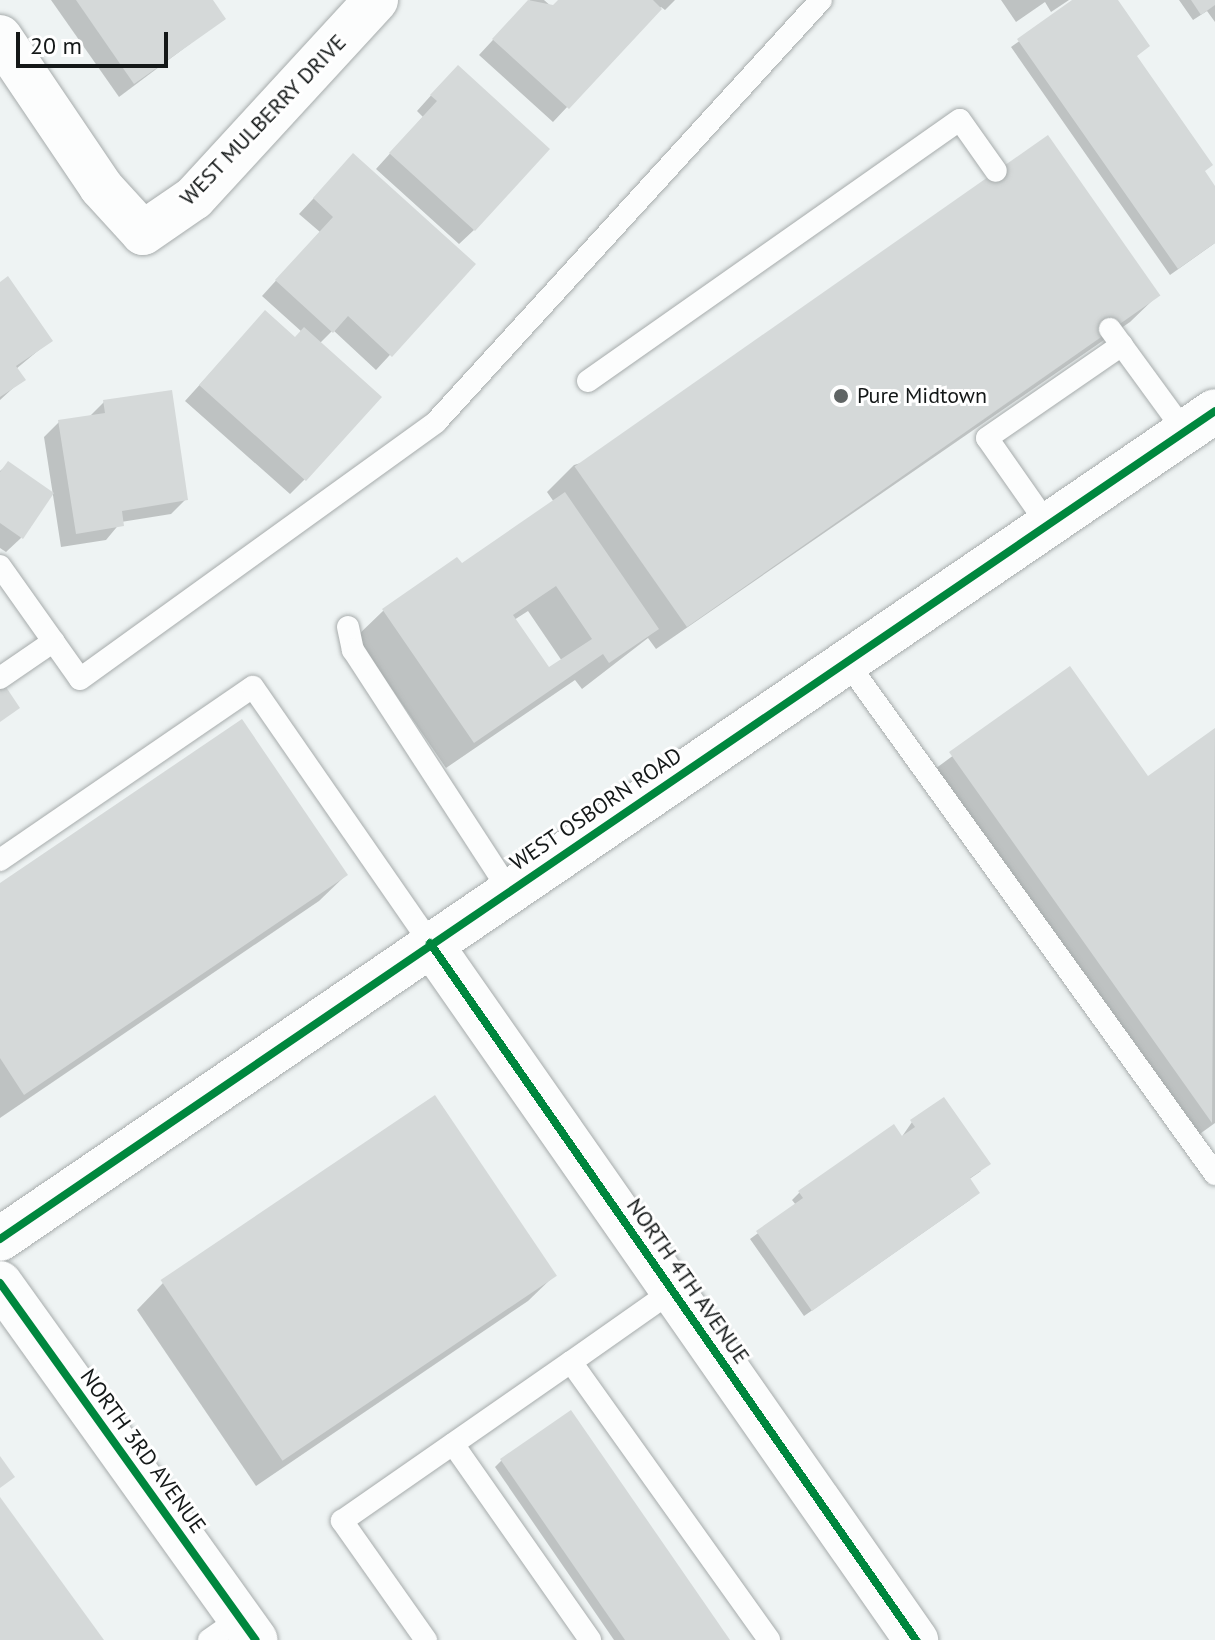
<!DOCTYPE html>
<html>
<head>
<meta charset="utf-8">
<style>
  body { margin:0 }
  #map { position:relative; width:1215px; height:1640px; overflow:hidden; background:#eef3f3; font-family:"PT Sans",sans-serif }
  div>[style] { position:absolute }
  .shadow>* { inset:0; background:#0003 }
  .building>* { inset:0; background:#d5d9d9; transform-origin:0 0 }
  .roads { filter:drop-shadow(0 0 2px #a7acac) drop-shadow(0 0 2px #a7acac) }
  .service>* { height:22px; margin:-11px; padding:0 11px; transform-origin:11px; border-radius:11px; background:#fcfdfd }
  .minor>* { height:44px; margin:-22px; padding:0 22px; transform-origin:22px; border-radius:22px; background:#fcfdfd }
  .tertiary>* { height:44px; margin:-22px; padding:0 22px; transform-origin:22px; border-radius:22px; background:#fcfdfd }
  .cycleway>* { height:8px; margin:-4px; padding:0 4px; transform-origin:4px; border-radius:4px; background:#00873e }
  .dots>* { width:22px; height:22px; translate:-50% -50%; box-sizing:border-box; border:4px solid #fff; border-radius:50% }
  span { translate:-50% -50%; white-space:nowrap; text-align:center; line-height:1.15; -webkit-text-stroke:6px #fff; paint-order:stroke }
  .street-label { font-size:22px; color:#141818 }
  .poi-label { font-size:22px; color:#141818 }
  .left { translate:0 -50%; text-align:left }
  .scale { position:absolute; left:16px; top:32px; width:152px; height:36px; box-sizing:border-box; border:4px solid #141818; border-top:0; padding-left:10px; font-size:24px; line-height:28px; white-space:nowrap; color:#141818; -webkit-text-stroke:6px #fff; paint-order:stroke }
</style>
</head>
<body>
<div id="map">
  <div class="shadow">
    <div style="clip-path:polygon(51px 0,210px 0,223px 19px,119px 97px)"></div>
    <div style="clip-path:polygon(530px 0,544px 0,552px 7px,559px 0,675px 0,665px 10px,661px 7px,553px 122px,479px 55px)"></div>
    <div style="clip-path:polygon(1001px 0,1069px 0,1051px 12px,1045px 2px,1016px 22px)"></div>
    <div style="clip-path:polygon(1076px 0,1116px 0,1135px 57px,1215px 190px,1215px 243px,1170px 275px,1011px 47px)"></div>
    <div style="clip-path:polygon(1179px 0,1215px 0,1215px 22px,1207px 11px,1193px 20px)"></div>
    <div style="clip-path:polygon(443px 82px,474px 230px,459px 244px,376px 169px,423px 117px,417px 111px)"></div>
    <div style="clip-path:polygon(339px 171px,473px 265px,376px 370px,333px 330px,319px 344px,305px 479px,290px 494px,185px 401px,251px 328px,295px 339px,302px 332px,262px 296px,320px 232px,299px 214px)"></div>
    <div style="clip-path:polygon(0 285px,51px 340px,16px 369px,23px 379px,0 400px)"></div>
    <div style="clip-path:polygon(evenodd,1157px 296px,1130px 322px,656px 649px,648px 638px,582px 689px,575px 680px,446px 768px,356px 637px,383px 611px,457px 560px,461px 566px,554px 502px,547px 492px,574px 465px,1157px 296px,528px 611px,562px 661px,549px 670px,514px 620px,528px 611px)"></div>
    <div style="clip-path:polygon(104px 402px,186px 499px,171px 514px,121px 522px,106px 540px,61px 547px,44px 437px,59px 422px,88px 418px)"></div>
    <div style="clip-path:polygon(8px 464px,21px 538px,6px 552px,0 548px,0 471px)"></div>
    <div style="clip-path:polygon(1070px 669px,1148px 779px,1215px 731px,1215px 1123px,1197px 1136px,935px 769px)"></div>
    <div style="clip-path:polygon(346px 875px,319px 901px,0 1118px,0 886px)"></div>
    <div style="clip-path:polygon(912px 1122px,981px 1171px,968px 1180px,970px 1200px,804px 1316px,750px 1239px,796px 1205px,792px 1200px,799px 1193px,893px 1127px,901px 1138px)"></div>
    <div style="clip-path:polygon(555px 1275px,528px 1301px,256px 1486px,137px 1310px,163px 1283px)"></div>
    <div style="clip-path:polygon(502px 1460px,727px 1640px,614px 1640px,495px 1467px)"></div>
  </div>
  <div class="building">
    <div style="clip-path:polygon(76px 0,213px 0,226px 19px,134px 84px)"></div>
    <div style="clip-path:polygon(528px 0,553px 5px,558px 0,653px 0,662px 9px,569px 109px,492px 39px)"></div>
    <div style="clip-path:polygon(1072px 0,1118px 0,1150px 46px,1137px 56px,1213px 165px,1205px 171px,1215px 186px,1215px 243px,1178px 269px,1017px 39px)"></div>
    <div style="clip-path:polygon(1191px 0,1215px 0,1215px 5px,1201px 15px)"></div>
    <div style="clip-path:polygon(458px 65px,550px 149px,475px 231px,389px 153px,437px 101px,430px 95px)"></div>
    <div style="left:1048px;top:135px;width:196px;height:578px;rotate:55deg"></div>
    <div style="clip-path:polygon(353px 153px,476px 264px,392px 357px,348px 316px,333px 333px,275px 280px,333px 217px,313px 198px)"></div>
    <div style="clip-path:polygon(8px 276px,53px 341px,16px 366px,26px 380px,0 397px,0 282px)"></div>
    <div style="clip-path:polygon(265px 310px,295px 337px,304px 327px,382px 397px,306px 481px,199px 385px)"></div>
    <div style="clip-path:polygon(172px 390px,188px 500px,122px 511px,124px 526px,76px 534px,58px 420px,105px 413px,103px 400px)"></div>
    <div style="clip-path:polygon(8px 461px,54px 493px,23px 539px,0 523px,0 472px)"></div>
    <div style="clip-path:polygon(evenodd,565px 492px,659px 629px,609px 663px,603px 654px,474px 743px,382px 609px,457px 557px,462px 563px,565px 492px,556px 586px,592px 639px,549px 667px,513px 615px,556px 586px)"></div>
    <div style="clip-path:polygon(1070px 666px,1148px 776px,1215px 728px,1212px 1123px,949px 752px)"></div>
    <div style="clip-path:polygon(0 678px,20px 708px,0 722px)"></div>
    <div style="clip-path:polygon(242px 719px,348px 875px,24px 1095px,0 1058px,0 883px)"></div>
    <div style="left:435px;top:1095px;width:218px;height:331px;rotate:56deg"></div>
    <div style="clip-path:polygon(944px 1097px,991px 1164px,970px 1178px,980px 1193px,812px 1311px,756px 1231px,803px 1198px,798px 1191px,894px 1124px,902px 1136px,915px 1127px,910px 1120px)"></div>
    <div style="clip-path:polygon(571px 1410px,730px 1640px,625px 1640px,500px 1459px)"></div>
    <div style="clip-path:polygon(0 1456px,15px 1477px,0 1488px)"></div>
    <div style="clip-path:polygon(0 1497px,104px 1640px,0 1640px)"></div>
  </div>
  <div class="roads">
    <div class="service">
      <div style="left:1110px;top:329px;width:127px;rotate:53.9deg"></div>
      <div style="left:588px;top:381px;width:454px;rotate:-35.1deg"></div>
      <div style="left:960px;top:120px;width:62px;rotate:54.8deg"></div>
      <div style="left:1048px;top:525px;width:106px;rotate:-125deg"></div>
      <div style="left:987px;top:438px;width:164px;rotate:-34.6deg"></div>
      <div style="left:0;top:566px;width:138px;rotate:54.7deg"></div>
      <div style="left:80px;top:679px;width:439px;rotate:-35.8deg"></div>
      <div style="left:436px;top:422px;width:571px;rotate:-47.63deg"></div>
      <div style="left:348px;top:627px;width:24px;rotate:78deg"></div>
      <div style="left:353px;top:650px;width:286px;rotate:57deg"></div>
      <div style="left:846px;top:661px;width:632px;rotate:54.27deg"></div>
      <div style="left:0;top:678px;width:65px;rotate:-34.4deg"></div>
      <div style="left:0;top:860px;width:306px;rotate:-34.4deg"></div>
      <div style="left:253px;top:687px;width:311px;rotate:55.3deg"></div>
      <div style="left:672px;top:1291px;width:123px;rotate:144.9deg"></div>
      <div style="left:571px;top:1362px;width:341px;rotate:54.5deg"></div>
      <div style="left:453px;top:1444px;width:239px;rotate:55deg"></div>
      <div style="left:209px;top:1640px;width:38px;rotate:-35deg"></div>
      <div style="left:426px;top:1640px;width:146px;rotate:-125.2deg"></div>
      <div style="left:342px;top:1521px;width:279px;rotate:-34.8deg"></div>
    </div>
    <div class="minor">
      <div style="left:0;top:37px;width:181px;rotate:56deg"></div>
      <div style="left:101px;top:187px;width:62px;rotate:47.6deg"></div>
      <div style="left:143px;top:233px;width:62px;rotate:-34.5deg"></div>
      <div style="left:194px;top:198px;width:269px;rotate:-47.4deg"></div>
      <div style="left:430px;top:943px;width:850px;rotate:55.11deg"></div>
    </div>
    <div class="tertiary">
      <div style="left:0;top:1239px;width:1470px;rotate:-34.27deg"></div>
      <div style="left:0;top:1283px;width:439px;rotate:54.4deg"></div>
    </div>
  </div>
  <div class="cycleway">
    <div style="left:430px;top:943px;width:850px;rotate:55.11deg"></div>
    <div style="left:0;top:1239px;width:1470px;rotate:-34.27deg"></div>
    <div style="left:0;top:1283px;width:439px;rotate:54.4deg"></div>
  </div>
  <div class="dots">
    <div style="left:841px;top:396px;background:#606565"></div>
  </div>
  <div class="street-label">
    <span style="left:263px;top:120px;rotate:-46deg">WEST MULBERRY DRIVE</span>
    <span style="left:596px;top:809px;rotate:-34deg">WEST OSBORN ROAD</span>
    <span style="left:688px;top:1281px;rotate:55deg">NORTH 4TH AVENUE</span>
    <span style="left:143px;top:1451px;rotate:54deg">NORTH 3RD AVENUE</span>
  </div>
  <div class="poi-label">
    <span class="left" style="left:857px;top:396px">Pure Midtown</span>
  </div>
  <div class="scale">20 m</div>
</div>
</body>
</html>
